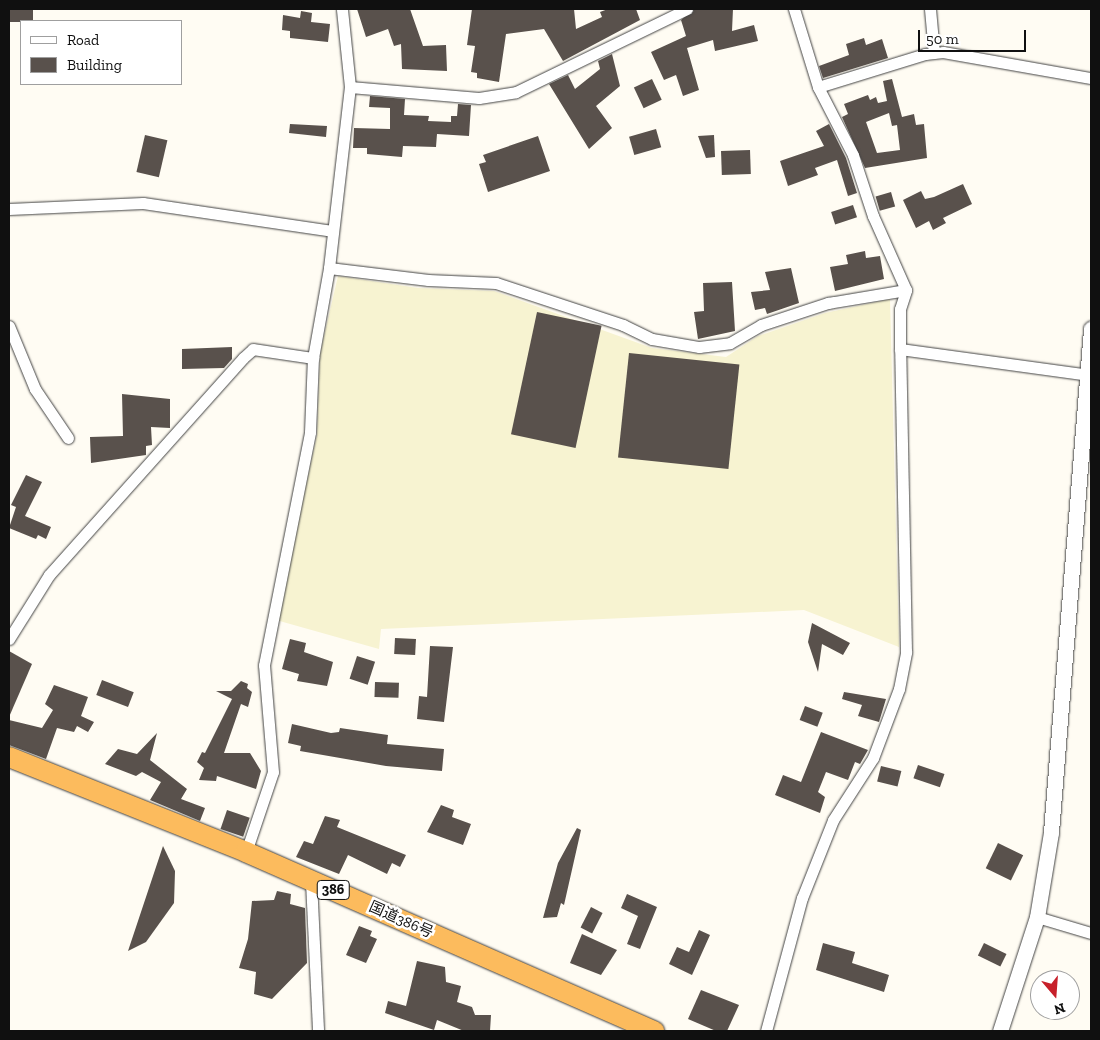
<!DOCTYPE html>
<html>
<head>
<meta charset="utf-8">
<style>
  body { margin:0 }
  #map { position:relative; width:1100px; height:1040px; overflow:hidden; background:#fffcf3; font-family:"Zilla Slab","Noto Sans JP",serif }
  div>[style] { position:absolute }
  .farmland>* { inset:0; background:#f7f3d1 }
  .building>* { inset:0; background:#59514c; transform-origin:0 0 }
  .roads { filter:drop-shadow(0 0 1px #434343) drop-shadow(0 0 1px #434343) }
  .minor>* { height:11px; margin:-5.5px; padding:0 5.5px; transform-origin:5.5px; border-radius:5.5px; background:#fff }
  .tertiary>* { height:15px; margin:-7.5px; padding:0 7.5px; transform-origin:7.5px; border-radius:7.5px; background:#fff }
  .trunk>* { height:20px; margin:-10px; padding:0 10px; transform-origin:10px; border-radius:10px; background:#fcbb5d }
  span { translate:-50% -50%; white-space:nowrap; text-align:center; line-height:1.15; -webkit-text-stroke:5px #fff; paint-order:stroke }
  .shield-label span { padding:1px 4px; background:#fff; border:1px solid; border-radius:4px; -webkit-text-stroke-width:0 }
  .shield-label { font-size:14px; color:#101010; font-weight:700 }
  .street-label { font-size:15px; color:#101010 }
  .frame { position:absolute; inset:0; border:10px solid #101010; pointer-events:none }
  .legend { position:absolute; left:20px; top:20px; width:162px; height:65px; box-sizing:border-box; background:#fff; border:1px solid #9f9f9f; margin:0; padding:6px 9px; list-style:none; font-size:15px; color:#101010 }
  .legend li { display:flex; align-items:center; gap:10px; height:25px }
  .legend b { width:25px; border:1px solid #9f9f9f }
  .north { position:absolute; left:1030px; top:970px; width:50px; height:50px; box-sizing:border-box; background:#fff; border:1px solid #9f9f9f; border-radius:50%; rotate:162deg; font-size:14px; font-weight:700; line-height:20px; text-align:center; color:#101010 }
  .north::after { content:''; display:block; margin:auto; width:18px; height:22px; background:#c7202a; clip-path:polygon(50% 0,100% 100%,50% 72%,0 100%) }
  .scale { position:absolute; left:918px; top:30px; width:108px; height:22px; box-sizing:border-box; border:2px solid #101010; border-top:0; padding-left:6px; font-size:15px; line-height:18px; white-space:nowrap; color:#101010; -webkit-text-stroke:4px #fff; paint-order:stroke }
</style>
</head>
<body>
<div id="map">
  <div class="farmland">
    <div style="clip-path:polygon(338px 276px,418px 288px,494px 291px,652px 348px,726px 357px,758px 336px,825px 313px,890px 299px,899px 647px,804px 610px,381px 629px,379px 649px,276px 620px,317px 435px,320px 353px)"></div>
  </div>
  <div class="building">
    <div style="left:9px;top:9px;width:24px;height:13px"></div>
    <div style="clip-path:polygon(357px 9px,410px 9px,423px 46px,446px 45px,447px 71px,402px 69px,401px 44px,394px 46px,388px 29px,366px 37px)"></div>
    <div style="clip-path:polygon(472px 9px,574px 9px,576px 29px,602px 17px,600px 12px,608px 9px,636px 9px,640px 20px,563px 61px,544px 29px,506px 34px,499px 82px,477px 78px,477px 73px,471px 72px,475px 46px,467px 45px)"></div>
    <div style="clip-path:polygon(694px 9px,733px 9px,732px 31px,754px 25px,758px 41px,715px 51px,713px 40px,687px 48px,699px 90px,683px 96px,676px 75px,664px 80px,651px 52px,686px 36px,681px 20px)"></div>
    <div style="clip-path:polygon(301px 11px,312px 13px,311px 22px,330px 24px,328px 42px,290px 38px,290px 31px,282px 30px,283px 15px,300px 18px)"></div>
    <div style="clip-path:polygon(864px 38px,866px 45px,882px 39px,888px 58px,823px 78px,819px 66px,849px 55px,846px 44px)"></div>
    <div style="clip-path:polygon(612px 54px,620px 86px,596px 106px,612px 128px,589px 149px,549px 84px,568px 75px,575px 89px,600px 69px,598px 61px)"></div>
    <div style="left:652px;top:79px;width:23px;height:20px;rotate:65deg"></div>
    <div style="clip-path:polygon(evenodd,892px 79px,902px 117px,914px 114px,916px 125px,924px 124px,927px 158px,865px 168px,842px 117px,848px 114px,844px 104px,868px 95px,870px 100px,876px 97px,878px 103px,887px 101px,883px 81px,892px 79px,889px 113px,892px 126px,897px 125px,900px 150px,877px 153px,866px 122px,889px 113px)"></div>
    <div style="clip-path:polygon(370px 96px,405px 99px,404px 115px,429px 116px,428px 121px,451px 122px,451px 116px,457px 116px,458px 104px,471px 105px,469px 136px,437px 134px,436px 147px,403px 146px,402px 157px,367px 154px,367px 148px,353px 148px,354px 128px,390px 129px,390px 108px,369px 107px)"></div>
    <div style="clip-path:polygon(290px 124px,327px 126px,326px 137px,289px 133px)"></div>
    <div style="clip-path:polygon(829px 124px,846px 158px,857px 193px,848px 196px,837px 160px,815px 168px,818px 175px,788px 186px,780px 161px,824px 146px,816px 131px)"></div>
    <div style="left:656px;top:129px;width:19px;height:28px;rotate:74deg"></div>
    <div style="left:145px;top:135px;width:23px;height:38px;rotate:13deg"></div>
    <div style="clip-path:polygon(714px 135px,715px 157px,706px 158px,698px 136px)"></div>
    <div style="clip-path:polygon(538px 136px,550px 171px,488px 192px,479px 164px,486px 162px,483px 155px)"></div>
    <div style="left:750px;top:150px;width:24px;height:29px;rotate:88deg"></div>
    <div style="clip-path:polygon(963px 184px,972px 204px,943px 218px,946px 223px,933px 230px,929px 221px,916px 228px,903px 200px,921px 191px,925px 199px,934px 197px)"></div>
    <div style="left:891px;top:192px;width:15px;height:16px;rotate:74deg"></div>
    <div style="left:853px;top:205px;width:13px;height:23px;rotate:72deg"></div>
    <div style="clip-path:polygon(865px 251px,866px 258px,880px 256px,884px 279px,835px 291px,830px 267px,848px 264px,846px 255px)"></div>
    <div style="clip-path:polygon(791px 268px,799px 303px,767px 314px,765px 308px,755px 310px,751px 292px,770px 290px,765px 272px)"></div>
    <div style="clip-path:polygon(732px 282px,735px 331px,698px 339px,694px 312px,704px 311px,703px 283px)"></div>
    <div style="left:537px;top:312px;width:66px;height:125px;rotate:12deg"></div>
    <div style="clip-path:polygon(232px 347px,232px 359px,224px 368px,182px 369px,182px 349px)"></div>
    <div style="left:629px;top:353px;width:111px;height:105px;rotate:6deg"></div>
    <div style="clip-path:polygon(122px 394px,170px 399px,170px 428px,151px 427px,152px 445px,146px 446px,146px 455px,91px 463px,90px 437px,123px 436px)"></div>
    <div style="clip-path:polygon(26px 475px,42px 482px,25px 516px,51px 527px,46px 539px,38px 535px,36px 539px,9px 528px,16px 507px,11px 505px)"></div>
    <div style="clip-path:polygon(812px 623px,850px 643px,843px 655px,822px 644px,818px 672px,808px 642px)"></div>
    <div style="left:395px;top:638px;width:21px;height:16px;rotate:3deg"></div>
    <div style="clip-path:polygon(290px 639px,306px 643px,304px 652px,333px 662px,327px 686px,297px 681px,299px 674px,282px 669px)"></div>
    <div style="clip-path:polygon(430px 646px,453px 647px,444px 722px,417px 719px,419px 696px,427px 697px)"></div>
    <div style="clip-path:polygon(9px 651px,32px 664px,9px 717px)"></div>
    <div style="left:357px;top:656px;width:19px;height:24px;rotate:18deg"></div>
    <div style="left:102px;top:680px;width:34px;height:16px;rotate:21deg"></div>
    <div style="clip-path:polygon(241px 681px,248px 684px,247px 688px,252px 692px,248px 707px,241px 704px,224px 753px,250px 753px,261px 771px,256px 789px,217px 776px,216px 781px,199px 780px,204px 768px,197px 762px,202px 752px,205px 753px,232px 699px,216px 691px,231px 691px)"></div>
    <div style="left:375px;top:682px;width:24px;height:15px;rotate:2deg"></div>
    <div style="clip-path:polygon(54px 685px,88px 697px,81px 716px,94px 722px,88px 732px,77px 726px,74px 732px,57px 728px,46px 759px,9px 745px,9px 720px,42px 728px,53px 710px,45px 704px)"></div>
    <div style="clip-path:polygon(844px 692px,886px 699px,879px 722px,858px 716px,862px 705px,842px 699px)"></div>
    <div style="left:805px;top:706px;width:19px;height:15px;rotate:21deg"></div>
    <div style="clip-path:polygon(292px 724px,331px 733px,339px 732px,340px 728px,388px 735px,387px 744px,444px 749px,442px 771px,386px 766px,300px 751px,301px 746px,288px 743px)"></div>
    <div style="clip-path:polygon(821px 732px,868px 750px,860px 764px,855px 762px,848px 780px,826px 772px,818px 792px,825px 797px,820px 813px,775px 795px,783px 775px,801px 782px)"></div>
    <div style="clip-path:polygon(157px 733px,150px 760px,187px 789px,181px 799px,205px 808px,200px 821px,150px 800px,161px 782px,142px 772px,136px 776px,105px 764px,118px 749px,137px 754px)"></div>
    <div style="left:918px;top:765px;width:28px;height:14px;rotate:19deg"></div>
    <div style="left:881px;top:766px;width:21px;height:16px;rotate:14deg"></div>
    <div style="clip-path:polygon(441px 805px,454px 810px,452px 817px,471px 824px,463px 845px,427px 832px)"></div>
    <div style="left:227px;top:810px;width:24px;height:20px;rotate:19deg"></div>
    <div style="clip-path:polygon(325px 816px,340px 820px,337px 827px,406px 855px,400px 867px,392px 863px,387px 874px,348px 855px,339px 874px,296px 857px,304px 841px,313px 844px)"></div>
    <div style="clip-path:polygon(577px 828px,581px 830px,564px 905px,561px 903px,557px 917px,543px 918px,558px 863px)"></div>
    <div style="left:998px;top:843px;width:28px;height:28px;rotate:26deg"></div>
    <div style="clip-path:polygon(163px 846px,175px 871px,174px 903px,146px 942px,128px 951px)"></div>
    <div style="clip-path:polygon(277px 891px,291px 894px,290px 904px,305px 908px,307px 963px,272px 999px,254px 994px,256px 972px,239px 968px,248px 939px,252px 901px,274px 900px)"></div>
    <div style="clip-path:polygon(627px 894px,657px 907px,640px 949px,627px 944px,638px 916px,621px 908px)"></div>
    <div style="left:591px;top:907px;width:13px;height:23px;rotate:27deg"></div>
    <div style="clip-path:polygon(359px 926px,372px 931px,370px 936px,377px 939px,366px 963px,346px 955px)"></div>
    <div style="clip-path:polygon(699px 930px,710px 935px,692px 975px,669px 964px,677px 947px,689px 952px)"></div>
    <div style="clip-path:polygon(582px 934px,617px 950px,601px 975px,570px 963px)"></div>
    <div style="clip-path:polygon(823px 943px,855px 952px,852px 963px,889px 975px,884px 992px,816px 970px)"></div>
    <div style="left:984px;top:943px;width:25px;height:14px;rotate:26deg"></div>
    <div style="clip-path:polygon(417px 961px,445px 967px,446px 982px,461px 986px,457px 1002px,472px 1007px,475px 1015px,491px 1015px,490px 1031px,464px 1031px,437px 1020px,434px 1030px,385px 1013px,388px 1001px,406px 1006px)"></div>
    <div style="clip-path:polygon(701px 990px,739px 1005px,727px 1031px,716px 1031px,688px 1019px)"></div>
  </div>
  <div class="roads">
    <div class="minor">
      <div style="left:930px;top:9px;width:44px;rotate:84.8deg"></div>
      <div style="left:350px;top:87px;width:129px;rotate:4.9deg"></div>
      <div style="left:479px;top:98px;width:37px;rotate:-9deg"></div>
      <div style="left:516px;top:92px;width:190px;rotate:-25.9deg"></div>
      <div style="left:818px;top:87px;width:112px;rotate:-17.1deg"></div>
      <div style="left:925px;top:54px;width:18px;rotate:-6deg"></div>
      <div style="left:943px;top:52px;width:150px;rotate:10deg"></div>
      <div style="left:9px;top:209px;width:134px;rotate:-2.6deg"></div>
      <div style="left:143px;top:203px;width:191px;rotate:8.4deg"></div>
      <div style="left:329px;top:268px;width:100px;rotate:6.9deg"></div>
      <div style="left:428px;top:280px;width:68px;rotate:2.5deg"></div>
      <div style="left:496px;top:283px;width:134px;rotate:18.3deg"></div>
      <div style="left:623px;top:325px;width:32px;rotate:26deg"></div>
      <div style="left:652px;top:339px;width:48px;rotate:9.7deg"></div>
      <div style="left:699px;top:347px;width:31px;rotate:-7deg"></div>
      <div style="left:730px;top:343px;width:36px;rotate:-30deg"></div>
      <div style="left:761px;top:325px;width:71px;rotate:-18.2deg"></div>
      <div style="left:828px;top:303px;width:79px;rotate:-9.5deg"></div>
      <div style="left:9px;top:326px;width:68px;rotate:67.6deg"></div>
      <div style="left:35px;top:389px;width:59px;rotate:56deg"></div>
      <div style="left:900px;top:349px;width:193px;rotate:7.8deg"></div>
      <div style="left:9px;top:639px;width:75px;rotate:-58deg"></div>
      <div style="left:49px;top:575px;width:291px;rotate:-48.2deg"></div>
      <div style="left:243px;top:358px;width:13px;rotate:-42deg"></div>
      <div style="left:253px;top:349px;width:61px;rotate:8.5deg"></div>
      <div style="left:246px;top:852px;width:84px;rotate:-71.4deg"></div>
      <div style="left:273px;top:772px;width:107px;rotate:-94.8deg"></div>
      <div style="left:264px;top:665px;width:237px;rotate:-78.8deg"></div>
      <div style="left:310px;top:432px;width:74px;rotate:-87.7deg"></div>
      <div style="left:313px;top:358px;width:91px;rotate:-79.9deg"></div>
      <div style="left:329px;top:268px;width:182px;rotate:-83.4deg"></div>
      <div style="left:350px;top:87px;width:78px;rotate:-95.9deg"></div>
      <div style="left:311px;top:881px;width:150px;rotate:87.3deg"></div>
      <div style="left:1037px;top:917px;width:56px;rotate:16.5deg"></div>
      <div style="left:766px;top:1031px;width:138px;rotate:-74.9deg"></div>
      <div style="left:802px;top:898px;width:84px;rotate:-68.3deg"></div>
      <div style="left:833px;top:820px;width:74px;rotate:-57.2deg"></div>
      <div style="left:873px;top:758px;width:74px;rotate:-69.4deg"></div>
      <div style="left:899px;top:689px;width:38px;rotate:-79deg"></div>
      <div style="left:906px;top:652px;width:303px;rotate:-91.1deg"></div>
      <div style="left:900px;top:349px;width:40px;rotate:-90deg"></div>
      <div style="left:900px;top:309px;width:20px;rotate:-72deg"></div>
      <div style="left:906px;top:290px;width:81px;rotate:-114deg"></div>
      <div style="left:873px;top:216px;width:64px;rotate:-108.2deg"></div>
      <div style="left:853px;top:155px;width:76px;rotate:-117.2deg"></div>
      <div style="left:818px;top:87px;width:82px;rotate:-107.1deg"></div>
    </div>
    <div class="tertiary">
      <div style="left:1000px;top:1031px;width:120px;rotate:-72deg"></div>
      <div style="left:1037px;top:917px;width:86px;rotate:-80.6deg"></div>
      <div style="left:1051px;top:832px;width:505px;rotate:-85.45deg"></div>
    </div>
    <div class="trunk">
      <div style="left:9px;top:757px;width:255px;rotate:21.8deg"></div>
      <div style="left:246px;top:852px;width:446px;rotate:23.7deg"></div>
    </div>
  </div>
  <div class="shield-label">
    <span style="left:333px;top:890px">386</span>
  </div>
  <div class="street-label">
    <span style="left:401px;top:920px;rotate:24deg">国道386号</span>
  </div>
  <div class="frame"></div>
  <ul class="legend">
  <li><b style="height:6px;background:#fff"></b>Road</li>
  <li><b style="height:14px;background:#59514c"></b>Building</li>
  </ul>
  <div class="north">N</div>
  <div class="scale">50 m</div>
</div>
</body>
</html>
